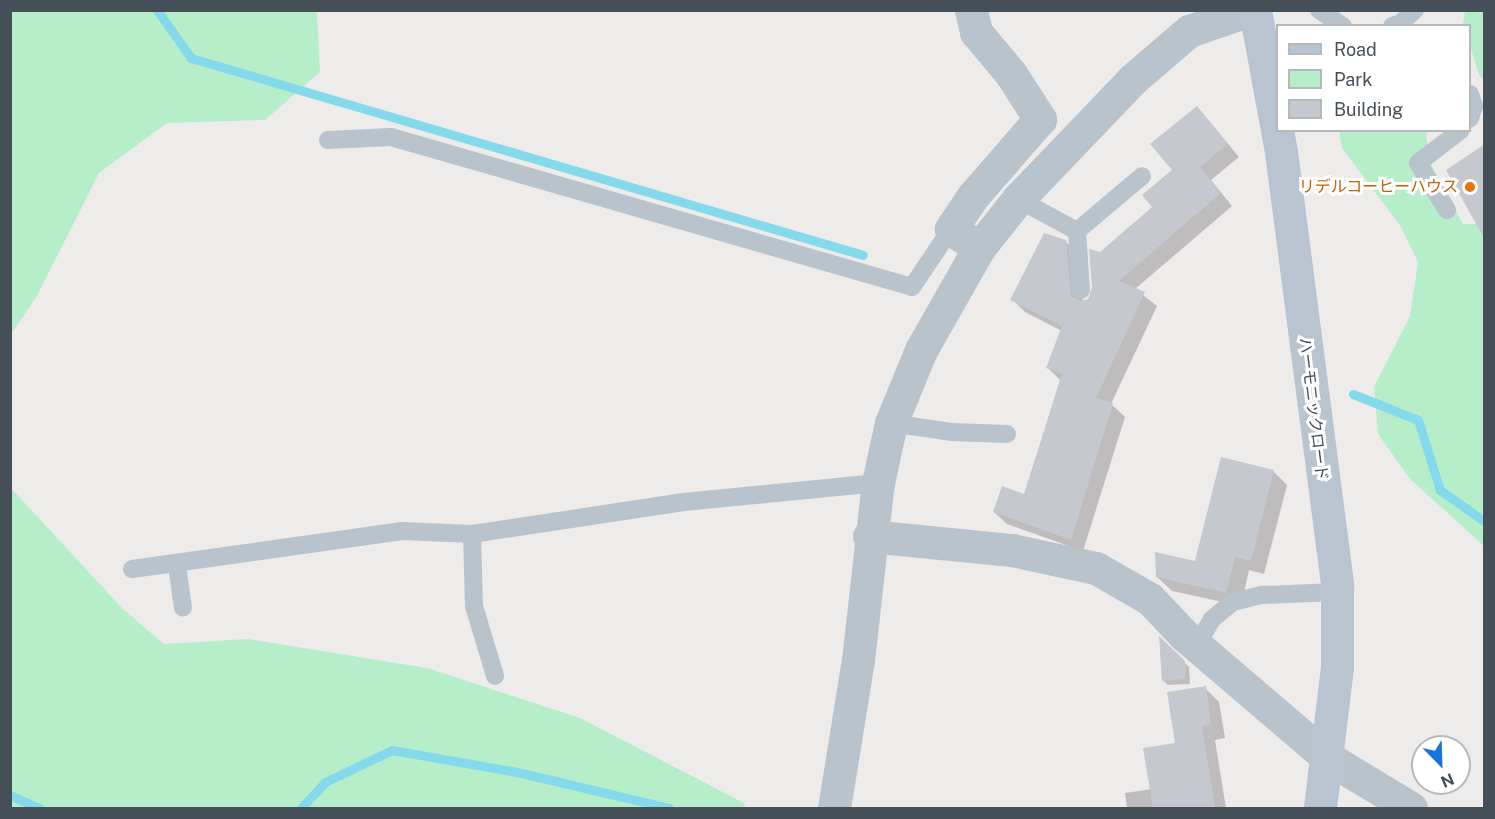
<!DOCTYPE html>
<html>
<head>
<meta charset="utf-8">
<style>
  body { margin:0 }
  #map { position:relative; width:1495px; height:819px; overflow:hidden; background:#eeebeb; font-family:"Public Sans","Noto Sans JP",sans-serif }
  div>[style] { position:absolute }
  .green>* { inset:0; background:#b7eeca }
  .shadow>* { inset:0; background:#0003 }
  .stream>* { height:9px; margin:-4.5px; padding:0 4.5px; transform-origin:4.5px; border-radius:4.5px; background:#84d9eb }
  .building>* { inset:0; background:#c5c8ce }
  .lane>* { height:18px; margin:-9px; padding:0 9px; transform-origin:9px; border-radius:9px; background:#b9c3cb }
  .street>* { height:33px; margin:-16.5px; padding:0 16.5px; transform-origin:16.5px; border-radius:16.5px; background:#b9c3cb }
  .secondary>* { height:33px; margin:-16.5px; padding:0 16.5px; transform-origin:16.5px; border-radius:16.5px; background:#b8c4d0 }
  .dots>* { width:16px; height:16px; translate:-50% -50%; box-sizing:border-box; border:3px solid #fff; border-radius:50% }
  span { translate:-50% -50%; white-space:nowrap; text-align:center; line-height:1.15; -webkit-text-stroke:6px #fff; paint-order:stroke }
  .food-label { font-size:16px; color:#c56008 }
  .right { translate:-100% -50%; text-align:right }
  .street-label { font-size:16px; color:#444f58 }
  .frame { position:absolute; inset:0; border:12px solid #444f58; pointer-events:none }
  .legend { position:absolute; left:1276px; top:24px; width:195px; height:108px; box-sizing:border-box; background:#fff; border:2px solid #b4b9bc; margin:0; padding:8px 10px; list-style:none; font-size:18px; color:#444f58 }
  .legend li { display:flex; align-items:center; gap:12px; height:30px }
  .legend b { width:30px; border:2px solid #b4b9bc }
  .north { position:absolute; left:1411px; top:735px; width:60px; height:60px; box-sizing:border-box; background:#fff; border:2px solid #b4b9bc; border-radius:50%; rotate:157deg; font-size:16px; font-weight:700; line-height:24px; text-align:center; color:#444f58 }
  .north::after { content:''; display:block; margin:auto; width:21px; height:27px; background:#1774dc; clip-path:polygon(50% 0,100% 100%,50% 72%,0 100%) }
</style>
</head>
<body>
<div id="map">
  <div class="green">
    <div style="clip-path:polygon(11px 10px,317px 11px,320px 72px,265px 120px,167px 123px,99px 173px,37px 296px,11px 334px)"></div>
    <div style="clip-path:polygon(1465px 11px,1484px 11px,1484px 79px,1479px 75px,1470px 46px,1470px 26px,1463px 25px)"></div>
    <div style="clip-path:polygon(1339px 131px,1429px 131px,1426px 135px,1431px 164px,1463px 224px,1484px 224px,1484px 546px,1410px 479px,1378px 434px,1374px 387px,1410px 316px,1418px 262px,1401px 227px,1342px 148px)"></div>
    <div style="clip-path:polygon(10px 487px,123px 609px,164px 644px,248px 639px,427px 668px,580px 718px,744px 803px,745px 808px,11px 808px)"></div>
  </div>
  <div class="shadow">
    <div style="clip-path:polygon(1209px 121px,1239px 157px,1211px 180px,1232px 206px,1135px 289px,1157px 306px,1111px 404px,1125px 417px,1083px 551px,1007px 524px,994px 512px,1025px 496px,1060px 380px,1048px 368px,1062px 331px,1025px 312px,1012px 299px,1066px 242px,1078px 254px,1083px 302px,1089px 300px,1100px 254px,1154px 207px)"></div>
    <div style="clip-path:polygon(1273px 471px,1287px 485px,1264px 574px,1249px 570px,1241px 606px,1172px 591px,1157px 577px,1196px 563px)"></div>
    <div style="clip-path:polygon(1161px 640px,1189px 667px,1190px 684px,1168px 685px,1163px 680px)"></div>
    <div style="clip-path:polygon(1205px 688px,1219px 702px,1225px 738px,1215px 740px,1226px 808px,1127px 808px,1125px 793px,1152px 789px)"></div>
  </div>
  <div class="stream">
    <div style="left:157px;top:10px;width:59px;rotate:54.7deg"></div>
    <div style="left:191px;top:58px;width:700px;rotate:16.34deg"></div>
    <div style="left:1353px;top:394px;width:70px;rotate:21.8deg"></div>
    <div style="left:1418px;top:420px;width:73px;rotate:72.6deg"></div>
    <div style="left:1440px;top:490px;width:54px;rotate:35.2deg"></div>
    <div style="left:10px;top:795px;width:32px;rotate:24deg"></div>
    <div style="left:301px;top:808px;width:35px;rotate:-47deg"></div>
    <div style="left:325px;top:782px;width:74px;rotate:-25.5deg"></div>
    <div style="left:392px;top:750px;width:127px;rotate:10deg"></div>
    <div style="left:517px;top:772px;width:156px;rotate:13.3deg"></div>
  </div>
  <div class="building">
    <div style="clip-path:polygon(1197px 106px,1228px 144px,1200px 167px,1221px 193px,1119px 281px,1145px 292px,1096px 398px,1113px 403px,1071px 540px,993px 512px,1002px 486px,1024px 494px,1062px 374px,1046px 368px,1062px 326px,1010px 300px,1044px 233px,1066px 240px,1071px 296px,1081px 301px,1088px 299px,1092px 289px,1089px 249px,1100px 252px,1152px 207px,1142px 195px,1172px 170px,1150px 144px)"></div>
    <div style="clip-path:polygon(1485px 144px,1485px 240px,1446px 170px)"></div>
    <div style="clip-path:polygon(1221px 457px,1274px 470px,1251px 561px,1235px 557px,1226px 593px,1156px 577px,1155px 552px,1195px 561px)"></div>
    <div style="clip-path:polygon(1159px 636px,1185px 661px,1186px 679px,1162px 681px)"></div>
    <div style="clip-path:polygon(1206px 686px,1211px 724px,1202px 726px,1215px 808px,1153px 808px,1143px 748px,1175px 743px,1167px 692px)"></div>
  </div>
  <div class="lane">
    <div style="left:1319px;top:10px;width:29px;rotate:34deg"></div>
    <div style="left:1392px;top:26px;width:9px;rotate:-18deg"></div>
    <div style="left:1401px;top:23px;width:19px;rotate:-43deg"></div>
    <div style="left:1470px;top:94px;width:13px;rotate:72deg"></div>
    <div style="left:1474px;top:106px;width:13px;rotate:108deg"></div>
    <div style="left:328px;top:140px;width:63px;rotate:-2.7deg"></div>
    <div style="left:391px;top:137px;width:542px;rotate:16.06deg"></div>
    <div style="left:912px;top:287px;width:70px;rotate:-56.1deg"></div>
    <div style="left:1018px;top:199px;width:67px;rotate:28.5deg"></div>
    <div style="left:1077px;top:231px;width:85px;rotate:-40.2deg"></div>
    <div style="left:1447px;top:210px;width:55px;rotate:-121.7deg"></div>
    <div style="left:1418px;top:163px;width:54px;rotate:-37.5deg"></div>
    <div style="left:1077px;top:231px;width:59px;rotate:86.1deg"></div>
    <div style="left:891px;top:423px;width:62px;rotate:8.4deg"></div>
    <div style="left:952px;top:432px;width:55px;rotate:2.1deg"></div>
    <div style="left:472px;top:534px;width:72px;rotate:88.4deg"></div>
    <div style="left:474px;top:606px;width:73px;rotate:73.3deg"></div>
    <div style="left:177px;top:565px;width:43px;rotate:82.1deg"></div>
    <div style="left:132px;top:569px;width:273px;rotate:-8deg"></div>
    <div style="left:402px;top:531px;width:70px;rotate:2.5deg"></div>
    <div style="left:472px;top:534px;width:214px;rotate:-8.6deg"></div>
    <div style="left:684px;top:502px;width:195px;rotate:-5.6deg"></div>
    <div style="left:1196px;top:646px;width:31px;rotate:-59deg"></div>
    <div style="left:1212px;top:619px;width:27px;rotate:-39deg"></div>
    <div style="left:1233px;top:602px;width:30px;rotate:-14deg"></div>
    <div style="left:1262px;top:595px;width:75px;rotate:-2.3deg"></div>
  </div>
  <div class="street">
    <div style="left:971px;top:10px;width:23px;rotate:77deg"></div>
    <div style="left:976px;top:32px;width:55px;rotate:50.2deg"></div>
    <div style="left:1011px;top:74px;width:54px;rotate:57.2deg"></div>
    <div style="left:1040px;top:119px;width:102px;rotate:131deg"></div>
    <div style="left:973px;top:196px;width:40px;rotate:124deg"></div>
    <div style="left:951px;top:229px;width:34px;rotate:34deg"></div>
    <div style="left:869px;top:536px;width:144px;rotate:5.6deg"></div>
    <div style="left:1012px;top:550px;width:86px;rotate:12.1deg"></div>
    <div style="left:1096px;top:568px;width:62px;rotate:29.9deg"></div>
    <div style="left:1150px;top:599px;width:50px;rotate:46.6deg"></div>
    <div style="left:1184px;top:635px;width:189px;rotate:40.5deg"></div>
    <div style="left:1328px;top:758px;width:97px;rotate:31.1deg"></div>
    <div style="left:834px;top:808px;width:150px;rotate:-80.8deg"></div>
    <div style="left:858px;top:660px;width:178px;rotate:-83.6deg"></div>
    <div style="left:878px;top:483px;width:61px;rotate:-77.8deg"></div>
    <div style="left:891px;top:423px;width:79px;rotate:-67.7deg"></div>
    <div style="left:921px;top:350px;width:117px;rotate:-60.4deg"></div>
    <div style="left:979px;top:248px;width:63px;rotate:-51.5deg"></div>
    <div style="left:1018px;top:199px;width:166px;rotate:-46.2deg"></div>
    <div style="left:1133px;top:79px;width:74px;rotate:-40.6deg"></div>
    <div style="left:1189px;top:31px;width:65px;rotate:-19deg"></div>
  </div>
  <div class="secondary">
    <div style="left:1255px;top:10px;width:144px;rotate:79.6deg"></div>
    <div style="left:1281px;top:152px;width:438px;rotate:82.6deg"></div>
    <div style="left:1337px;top:586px;width:81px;rotate:90deg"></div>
    <div style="left:1337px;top:667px;width:142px;rotate:96.9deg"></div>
  </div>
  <div class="dots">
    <div style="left:1470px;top:187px;background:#e8710a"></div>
  </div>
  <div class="food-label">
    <span class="right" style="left:1458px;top:187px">リデルコーヒーハウス</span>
  </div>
  <div class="street-label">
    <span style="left:1313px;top:409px;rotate:83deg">ハーモニックロード</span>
  </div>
  <div class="frame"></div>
  <ul class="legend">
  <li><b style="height:8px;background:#b8c4d0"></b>Road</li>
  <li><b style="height:16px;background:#b7eeca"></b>Park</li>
  <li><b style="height:16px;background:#c5c8ce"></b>Building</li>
  </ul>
  <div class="north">N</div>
</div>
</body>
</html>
